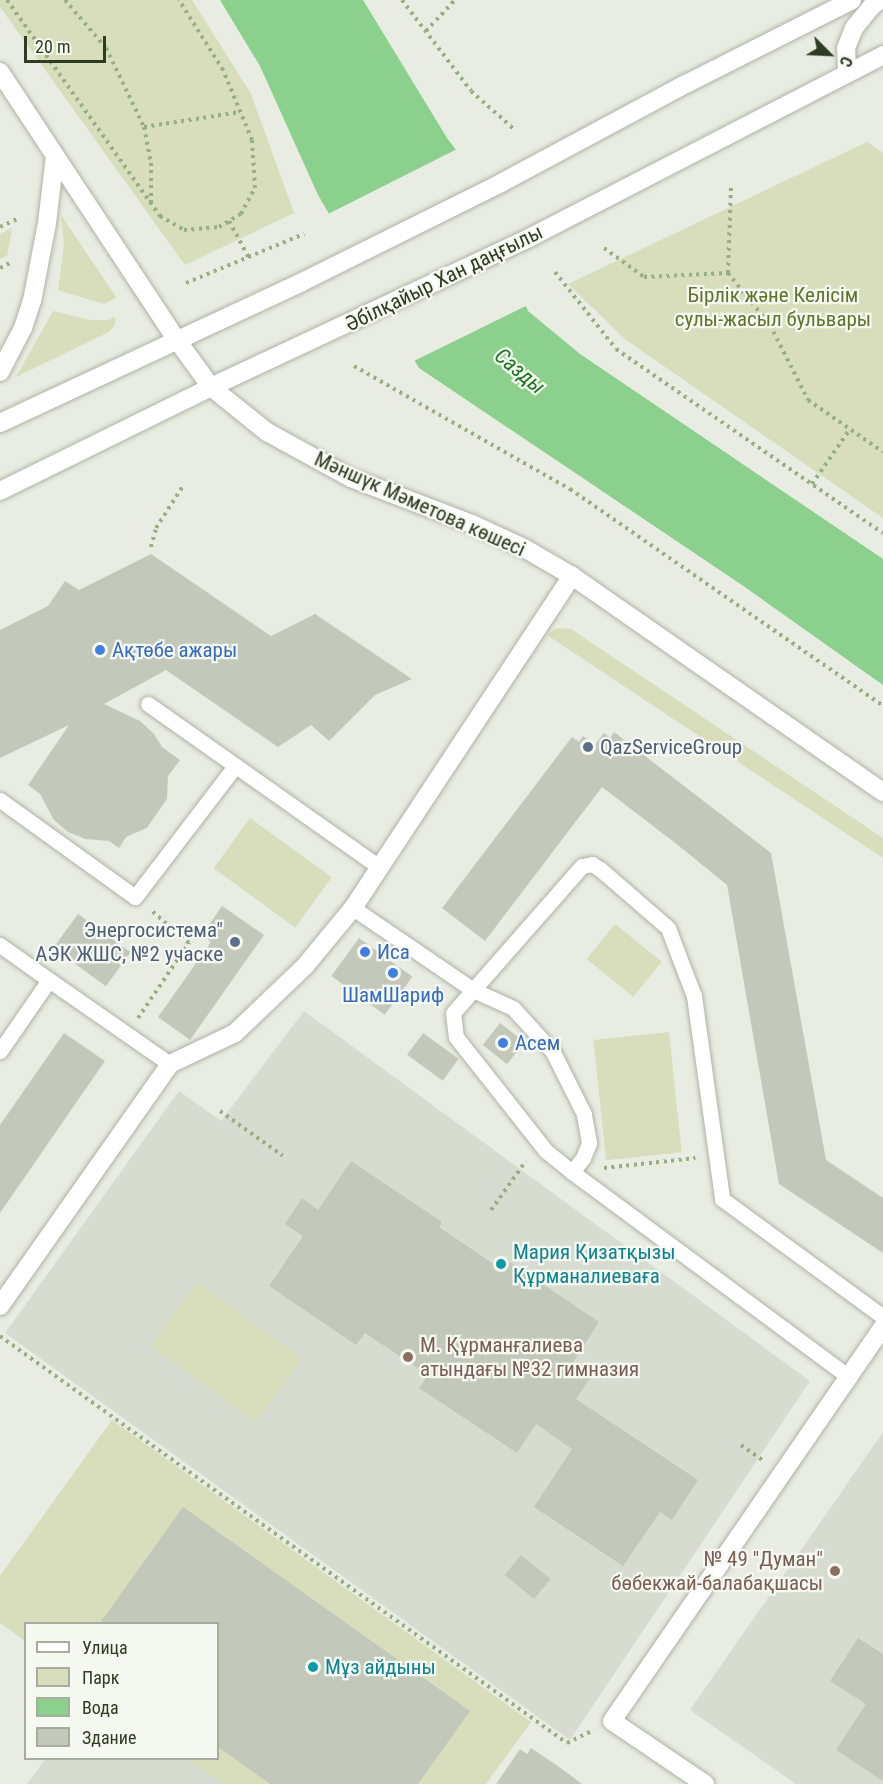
<!DOCTYPE html>
<html>
<head>
<meta charset="utf-8">
<style>
  body { margin:0 }
  #map { position:relative; width:883px; height:1784px; overflow:hidden; background:#e8ece2; font-family:"Roboto Condensed",sans-serif }
  div>[style] { position:absolute }
  .built>* { inset:0; background:#d7dcd0 }
  .green>* { inset:0; background:#d8ddbb; transform-origin:0 0 }
  .water>* { inset:0; background:#8bd08d }
  .pier>* { inset:0; background:#e8ece2 }
  .building>* { inset:0; background:#c2c9ba; transform-origin:0 0 }
  .path>* { height:4px; margin-top:-2px; transform-origin:0; background:repeating-linear-gradient(90deg,#96af83 0 3px,transparent 0 7.5px) }
  .roads { filter:drop-shadow(0 0 2px #acb4a5) drop-shadow(0 0 2px #acb4a5) }
  .service>* { height:15px; margin:-7.5px; padding:0 7.5px; transform-origin:7.5px; border-radius:7.5px; background:#fff }
  .minor>* { height:18px; margin:-9px; padding:0 9px; transform-origin:9px; border-radius:9px; background:#fff }
  .tertiary>* { height:18px; margin:-9px; padding:0 9px; transform-origin:9px; border-radius:9px; background:#fff }
  .secondary>* { height:18px; margin:-9px; padding:0 9px; transform-origin:9px; border-radius:9px; background:#fff }
  .dots>* { width:16px; height:16px; translate:-50% -50%; box-sizing:border-box; border:3px solid #f6f8f2; border-radius:50% }
  span { translate:-50% -50%; white-space:nowrap; text-align:center; line-height:1.15; -webkit-text-stroke:4.5px #f6f8f2; paint-order:stroke }
  .street-label { font-size:21px; color:#2d3c22 }
  .park-label { font-size:21px; color:#60732d }
  .shop-label { font-size:21px; color:#366cbe }
  .left { translate:0 -50%; text-align:left }
  .service-label { font-size:21px; color:#4e5e75 }
  .right { translate:-100% -50%; text-align:right }
  .culture-label { font-size:21px; color:#0d838f }
  .education-label { font-size:21px; color:#785e54 }
  .water-label { font-size:22px; color:#1d7721; font-style:italic }
  .legend { position:absolute; left:24px; top:1622px; width:195px; height:138px; box-sizing:border-box; background:#f6f8f2; border:2px solid #a6ad9f; margin:0; padding:8px 10px; list-style:none; font-size:18px; color:#2d3c22 }
  .legend li { display:flex; align-items:center; gap:12px; height:30px }
  .legend b { width:30px; border:2px solid #a6ad9f }
  .north { position:absolute; left:799px; top:24px; width:60px; height:60px; -webkit-text-stroke:4px #f6f8f2; paint-order:stroke; rotate:114deg; font-size:16px; font-weight:700; line-height:24px; text-align:center; color:#2d3c22 }
  .north::after { content:''; display:block; margin:auto; width:21px; height:27px; background:#2d3c22; clip-path:polygon(50% 0,100% 100%,50% 72%,0 100%) }
  .scale { position:absolute; left:24px; top:36px; width:82px; height:27px; box-sizing:border-box; border:3px solid #2d3c22; border-top:0; padding-left:8px; font-size:18px; line-height:21px; white-space:nowrap; color:#2d3c22; -webkit-text-stroke:4px #f6f8f2; paint-order:stroke }
</style>
</head>
<body>
<div id="map">
  <div class="built">
    <div style="clip-path:polygon(304px 1011px,810px 1381px,570px 1740px,5px 1333px,179px 1091px,221px 1121px)"></div>
    <div style="clip-path:polygon(883px 1432px,883px 1784px,796px 1784px,690px 1710px)"></div>
    <div style="clip-path:polygon(46px 1758px,188px 1759px,223px 1784px,27px 1784px)"></div>
  </div>
  <div class="green">
    <div style="clip-path:polygon(0 0,192px 0,251px 94px,294px 213px,185px 265px,0 7px)"></div>
    <div style="clip-path:polygon(867px 142px,883px 153px,883px 518px,626px 340px,568px 284px)"></div>
    <div style="clip-path:polygon(61px 215px,114px 294px,116px 298px,104px 304px,58px 290px,64px 245px)"></div>
    <div style="clip-path:polygon(12px 228px,7px 256px,0 259px,0 234px)"></div>
    <div style="clip-path:polygon(53px 311px,90px 320px,108px 320px,115px 317px,115px 325px,109px 332px,16px 377px)"></div>
    <div style="clip-path:polygon(557px 628px,571px 629px,883px 838px,883px 858px,547px 635px)"></div>
    <div style="left:250px;top:818px;width:101px;height:62px;rotate:36deg"></div>
    <div style="left:615px;top:924px;width:60px;height:45px;rotate:39deg"></div>
    <div style="left:669px;top:1032px;width:121px;height:76px;rotate:84deg"></div>
    <div style="left:197px;top:1282px;width:130px;height:79px;rotate:36deg"></div>
    <div style="clip-path:polygon(112px 1420px,531px 1722px,486px 1784px,223px 1784px,188px 1759px,218px 1758px,218px 1624px,26px 1624px,25px 1641px,0 1623px,0 1576px)"></div>
  </div>
  <div class="water">
    <div style="clip-path:polygon(220px 0,363px 0,447px 138px,469px 167px,528px 311px,580px 354px,883px 559px,883px 685px,742px 585px,419px 368px,318px 195px,260px 66px)"></div>
  </div>
  <div class="pier">
    <div style="clip-path:polygon(459px 148px,471px 166px,528px 305px,412px 362px,326px 215px)"></div>
  </div>
  <div class="building">
    <div style="clip-path:polygon(151px 554px,271px 636px,315px 614px,412px 679px,375px 695px,329px 741px,311px 725px,278px 747px,166px 670px,104px 704px,140px 721px,154px 734px,162px 747px,180px 760px,168px 776px,167px 799px,147px 828px,126px 837px,119px 848px,109px 841px,85px 839px,68px 832px,54px 820px,40px 794px,28px 785px,69px 725px,0 758px,0 630px,48px 606px,65px 581px,79px 590px)"></div>
    <div style="clip-path:polygon(614px 732px,771px 853px,826px 1160px,883px 1198px,883px 1253px,779px 1184px,727px 885px,674px 842px,602px 787px,485px 941px,442px 908px,572px 737px,579px 742px,583px 736px,595px 745px,604px 733px,610px 738px)"></div>
    <div style="clip-path:polygon(222px 906px,264px 935px,190px 1040px,158px 1017px,211px 942px,202px 935px)"></div>
    <div style="left:78px;top:914px;width:65px;height:42px;rotate:36deg"></div>
    <div style="left:359px;top:938px;width:66px;height:47px;rotate:36deg"></div>
    <div style="left:500px;top:1023px;width:31px;height:28px;rotate:38deg"></div>
    <div style="clip-path:polygon(64px 1033px,105px 1061px,0 1213px,0 1125px)"></div>
    <div style="left:423px;top:1033px;width:44px;height:27px;rotate:36deg"></div>
    <div style="clip-path:polygon(351px 1161px,442px 1222px,439px 1227px,498px 1267px,504px 1258px,599px 1322px,572px 1364px,591px 1377px,576px 1399px,698px 1480px,672px 1520px,660px 1512px,623px 1566px,534px 1507px,572px 1449px,536px 1424px,517px 1453px,419px 1388px,428px 1375px,365px 1333px,356px 1345px,269px 1286px,303px 1236px,285px 1224px,302px 1198px,318px 1210px)"></div>
    <div style="clip-path:polygon(183px 1507px,470px 1711px,418px 1784px,270px 1784px,218px 1747px,218px 1623px,100px 1623px)"></div>
    <div style="left:521px;top:1555px;width:38px;height:26px;rotate:39deg"></div>
    <div style="clip-path:polygon(858px 1638px,883px 1654px,883px 1781px,836px 1750px,866px 1704px,830px 1681px)"></div>
    <div style="clip-path:polygon(531px 1748px,555px 1764px,582px 1784px,496px 1784px,520px 1749px,527px 1754px)"></div>
  </div>
  <div class="path">
    <div style="left:7px;top:0;width:265px;rotate:54.7deg"></div>
    <div style="left:160px;top:216px;width:28px;rotate:30deg"></div>
    <div style="left:184px;top:230px;width:35px;rotate:-5deg"></div>
    <div style="left:219px;top:227px;width:26px;rotate:-31deg"></div>
    <div style="left:241px;top:214px;width:30px;rotate:-62deg"></div>
    <div style="left:255px;top:188px;width:48px;rotate:-93.6deg"></div>
    <div style="left:252px;top:140px;width:76px;rotate:-112.5deg"></div>
    <div style="left:223px;top:70px;width:83px;rotate:-122.2deg"></div>
    <div style="left:65px;top:0;width:63px;rotate:49.5deg"></div>
    <div style="left:106px;top:48px;width:88px;rotate:64.3deg"></div>
    <div style="left:144px;top:127px;width:37px;rotate:79deg"></div>
    <div style="left:151px;top:163px;width:39px;rotate:90deg"></div>
    <div style="left:402px;top:0;width:114px;rotate:52.8deg"></div>
    <div style="left:471px;top:91px;width:59px;rotate:41.6deg"></div>
    <div style="left:426px;top:31px;width:42px;rotate:-46.9deg"></div>
    <div style="left:144px;top:127px;width:97px;rotate:-8.9deg"></div>
    <div style="left:229px;top:221px;width:42px;rotate:61.6deg"></div>
    <div style="left:0;top:227px;width:21px;rotate:-25deg"></div>
    <div style="left:604px;top:248px;width:49px;rotate:35.9deg"></div>
    <div style="left:644px;top:277px;width:84px;rotate:-2.7deg"></div>
    <div style="left:728px;top:273px;width:87px;rotate:-88deg"></div>
    <div style="left:0;top:268px;width:13px;rotate:-27deg"></div>
    <div style="left:555px;top:272px;width:98px;rotate:51.6deg"></div>
    <div style="left:616px;top:349px;width:324px;rotate:34.6deg"></div>
    <div style="left:728px;top:273px;width:67px;rotate:51.1deg"></div>
    <div style="left:770px;top:325px;width:84px;rotate:63.1deg"></div>
    <div style="left:808px;top:400px;width:91px;rotate:34.7deg"></div>
    <div style="left:186px;top:283px;width:128px;rotate:-22.6deg"></div>
    <div style="left:354px;top:366px;width:249px;rotate:29.7deg"></div>
    <div style="left:570px;top:489px;width:381px;rotate:34.7deg"></div>
    <div style="left:812px;top:484px;width:67px;rotate:-55.4deg"></div>
    <div style="left:151px;top:547px;width:20px;rotate:-75deg"></div>
    <div style="left:156px;top:528px;width:50px;rotate:-57.3deg"></div>
    <div style="left:138px;top:1018px;width:91px;rotate:-55.8deg"></div>
    <div style="left:189px;top:943px;width:49px;rotate:-139.1deg"></div>
    <div style="left:220px;top:1111px;width:77px;rotate:35.5deg"></div>
    <div style="left:604px;top:1168px;width:92px;rotate:-6.3deg"></div>
    <div style="left:491px;top:1210px;width:60px;rotate:-54.5deg"></div>
    <div style="left:0;top:1336px;width:698px;rotate:35.67deg"></div>
    <div style="left:567px;top:1743px;width:30px;rotate:-26deg"></div>
    <div style="left:741px;top:1445px;width:29px;rotate:35deg"></div>
  </div>
  <div class="roads">
    <div class="service">
      <div style="left:148px;top:704px;width:283px;rotate:35.2deg"></div>
      <div style="left:0;top:800px;width:166px;rotate:35.7deg"></div>
      <div style="left:135px;top:897px;width:165px;rotate:-52.6deg"></div>
      <div style="left:353px;top:908px;width:145px;rotate:34.3deg"></div>
      <div style="left:473px;top:990px;width:165px;rotate:-48.7deg"></div>
      <div style="left:582px;top:866px;width:10px;rotate:-11deg"></div>
      <div style="left:592px;top:864px;width:9px;rotate:32deg"></div>
      <div style="left:600px;top:869px;width:90px;rotate:40.9deg"></div>
      <div style="left:668px;top:928px;width:73px;rotate:69.1deg"></div>
      <div style="left:694px;top:996px;width:205px;rotate:82.1deg"></div>
      <div style="left:722px;top:1199px;width:200px;rotate:36.2deg"></div>
      <div style="left:0;top:945px;width:60px;rotate:35.5deg"></div>
      <div style="left:0;top:1051px;width:86px;rotate:-55.4deg"></div>
      <div style="left:49px;top:980px;width:147px;rotate:34.8deg"></div>
      <div style="left:572px;top:1172px;width:18px;rotate:-52deg"></div>
      <div style="left:583px;top:1158px;width:16px;rotate:-68deg"></div>
      <div style="left:589px;top:1143px;width:29px;rotate:-100deg"></div>
      <div style="left:584px;top:1114px;width:69px;rotate:-116.6deg"></div>
      <div style="left:553px;top:1052px;width:59px;rotate:-132.3deg"></div>
      <div style="left:513px;top:1008px;width:44px;rotate:-155.8deg"></div>
      <div style="left:473px;top:990px;width:30px;rotate:131deg"></div>
      <div style="left:453px;top:1013px;width:24px;rotate:83deg"></div>
      <div style="left:456px;top:1037px;width:145px;rotate:51.7deg"></div>
      <div style="left:546px;top:1151px;width:33px;rotate:39deg"></div>
      <div style="left:572px;top:1172px;width:345px;rotate:36.5deg"></div>
    </div>
    <div class="minor">
      <div style="left:0;top:1306px;width:296px;rotate:-54.9deg"></div>
      <div style="left:170px;top:1064px;width:72px;rotate:-25.5deg"></div>
      <div style="left:235px;top:1033px;width:97px;rotate:-43.7deg"></div>
      <div style="left:305px;top:966px;width:75px;rotate:-50.4deg"></div>
      <div style="left:353px;top:908px;width:398px;rotate:-56.6deg"></div>
      <div style="left:705px;top:1784px;width:112px;rotate:-145.9deg"></div>
      <div style="left:612px;top:1721px;width:478px;rotate:-55.5deg"></div>
    </div>
    <div class="tertiary">
      <div style="left:0;top:72px;width:321px;rotate:56.6deg"></div>
    </div>
    <div class="secondary">
      <div style="left:847px;top:73px;width:25px;rotate:-92deg"></div>
      <div style="left:846px;top:48px;width:22px;rotate:-68deg"></div>
      <div style="left:854px;top:28px;width:26px;rotate:-51deg"></div>
      <div style="left:870px;top:8px;width:12px;rotate:-42deg"></div>
      <div style="left:177px;top:340px;width:58px;rotate:54.1deg"></div>
      <div style="left:211px;top:387px;width:72px;rotate:38.8deg"></div>
      <div style="left:267px;top:432px;width:96px;rotate:28.7deg"></div>
      <div style="left:351px;top:478px;width:129px;rotate:20.8deg"></div>
      <div style="left:472px;top:524px;width:57px;rotate:24.8deg"></div>
      <div style="left:524px;top:548px;width:56px;rotate:30.3deg"></div>
      <div style="left:572px;top:576px;width:379px;rotate:34.8deg"></div>
      <div style="left:0;top:372px;width:50px;rotate:-62.4deg"></div>
      <div style="left:23px;top:328px;width:28px;rotate:-72deg"></div>
      <div style="left:32px;top:301px;width:79px;rotate:-79.1deg"></div>
      <div style="left:47px;top:223px;width:67px;rotate:-83.2deg"></div>
      <div style="left:0;top:423px;width:333px;rotate:-25deg"></div>
      <div style="left:302px;top:282px;width:222px;rotate:-26.4deg"></div>
      <div style="left:501px;top:183px;width:210px;rotate:-28.2deg"></div>
      <div style="left:686px;top:84px;width:186px;rotate:-26.8deg"></div>
      <div style="left:0;top:491px;width:235px;rotate:-26.2deg"></div>
      <div style="left:211px;top:387px;width:351px;rotate:-25.1deg"></div>
      <div style="left:529px;top:238px;width:399px;rotate:-27.3deg"></div>
    </div>
  </div>
  <div class="dots">
    <div style="left:100px;top:650px;background:#3f7fe0"></div>
    <div style="left:588px;top:747px;background:#5c6f8a"></div>
    <div style="left:235px;top:942px;background:#5c6f8a"></div>
    <div style="left:365px;top:952px;background:#3f7fe0"></div>
    <div style="left:393px;top:973px;background:#3f7fe0"></div>
    <div style="left:503px;top:1043px;background:#3f7fe0"></div>
    <div style="left:501px;top:1264px;background:#0f9aa8"></div>
    <div style="left:408px;top:1357px;background:#8d6e63"></div>
    <div style="left:835px;top:1571px;background:#8d6e63"></div>
    <div style="left:313px;top:1667px;background:#0f9aa8"></div>
  </div>
  <div class="street-label">
    <span style="left:444px;top:278px;rotate:-26deg">Әбілқайыр Хан даңғылы</span>
    <span style="left:420px;top:504px;rotate:24deg">Мәншүк Мәметова көшесі</span>
  </div>
  <div class="park-label">
    <span style="left:773px;top:307px">Бірлік және Келісім<br>сулы-жасыл бульвары</span>
  </div>
  <div class="shop-label">
    <span class="left" style="left:112px;top:650px">Ақтөбе ажары</span>
    <span class="left" style="left:377px;top:952px">Иса</span>
    <span style="left:393px;top:995px">ШамШариф</span>
    <span class="left" style="left:515px;top:1043px">Асем</span>
  </div>
  <div class="service-label">
    <span class="left" style="left:600px;top:747px">QazServiceGroup</span>
    <span class="right" style="left:223px;top:942px">Энергосистема"<br>АЭК ЖШС, №2 учаске</span>
  </div>
  <div class="culture-label">
    <span class="left" style="left:513px;top:1264px">Мария Қизатқызы<br>Құрманалиеваға</span>
    <span class="left" style="left:325px;top:1667px">Мұз айдыны</span>
  </div>
  <div class="education-label">
    <span class="left" style="left:420px;top:1357px">М. Құрманғалиева<br>атындағы №32 гимназия</span>
    <span class="right" style="left:823px;top:1571px">№ 49 "Думан"<br>бөбекжай-балабақшасы</span>
  </div>
  <div class="water-label">
    <span style="left:520px;top:371px;rotate:40deg">Сазды</span>
  </div>
  <ul class="legend">
  <li><b style="height:8px;background:#fff"></b>Улица</li>
  <li><b style="height:16px;background:#d8ddbb"></b>Парк</li>
  <li><b style="height:16px;background:#8bd08d"></b>Вода</li>
  <li><b style="height:16px;background:#c2c9ba"></b>Здание</li>
  </ul>
  <div class="north">С</div>
  <div class="scale">20 m</div>
</div>
</body>
</html>
